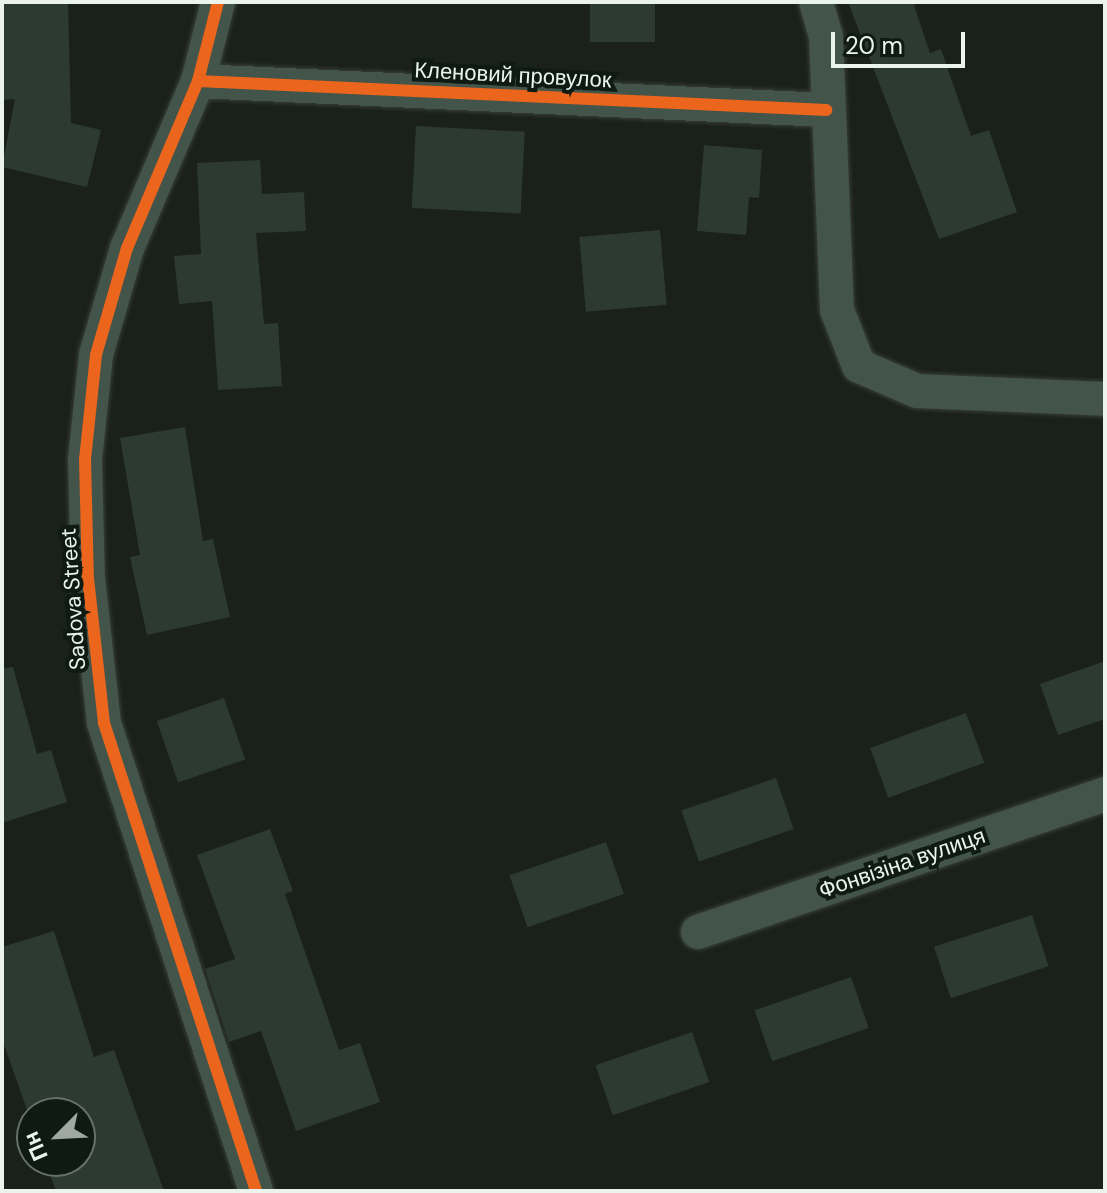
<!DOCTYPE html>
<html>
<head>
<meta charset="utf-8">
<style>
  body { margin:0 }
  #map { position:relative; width:1107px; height:1193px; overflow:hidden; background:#1a201c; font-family:"DM Sans",sans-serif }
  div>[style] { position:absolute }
  .building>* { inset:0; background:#2d3a33; transform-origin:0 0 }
  .roads { filter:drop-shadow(0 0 2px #383d39) drop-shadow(0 0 2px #383d39) }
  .street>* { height:34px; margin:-17px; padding:0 17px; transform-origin:17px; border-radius:17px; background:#43544a }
  .cycleway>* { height:12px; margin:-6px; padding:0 6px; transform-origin:6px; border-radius:6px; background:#eb651d }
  span { translate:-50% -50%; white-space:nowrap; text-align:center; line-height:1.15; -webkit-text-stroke:8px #0e1a12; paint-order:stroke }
  .street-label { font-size:22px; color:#eaf3ec }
  .frame { position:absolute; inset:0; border:4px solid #eaf3ec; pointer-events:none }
  .north { position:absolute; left:16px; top:1097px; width:80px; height:80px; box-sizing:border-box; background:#0e1a12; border:2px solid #667169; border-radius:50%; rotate:246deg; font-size:22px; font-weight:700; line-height:32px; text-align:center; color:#eaf3ec }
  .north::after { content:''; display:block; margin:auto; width:28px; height:36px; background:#a1a9a3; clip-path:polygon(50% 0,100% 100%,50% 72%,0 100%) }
  .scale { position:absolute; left:831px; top:32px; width:134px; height:36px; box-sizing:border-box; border:4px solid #eaf3ec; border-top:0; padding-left:10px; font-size:24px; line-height:28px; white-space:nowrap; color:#eaf3ec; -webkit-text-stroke:6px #0e1a12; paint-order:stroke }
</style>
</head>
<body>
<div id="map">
  <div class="building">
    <div style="clip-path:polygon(2px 2px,68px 2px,71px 123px,101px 130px,87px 187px,2px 167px,15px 99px,2px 100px)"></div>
    <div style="left:590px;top:2px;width:65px;height:40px"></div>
    <div style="clip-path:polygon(848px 2px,913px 2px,930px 53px,941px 49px,971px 136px,989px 130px,1017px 212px,939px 239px)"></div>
    <div style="left:416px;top:126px;width:109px;height:82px;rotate:3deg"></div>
    <div style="clip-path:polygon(704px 145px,762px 150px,759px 198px,749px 197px,746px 235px,697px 231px)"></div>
    <div style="clip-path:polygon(260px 160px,262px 194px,304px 192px,306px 231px,256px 233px,264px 324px,278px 323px,282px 386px,218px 390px,212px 301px,179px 304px,174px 256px,201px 254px,197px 163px)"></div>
    <div style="left:660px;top:230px;width:75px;height:81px;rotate:85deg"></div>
    <div style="clip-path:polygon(185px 427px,203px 541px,213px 539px,230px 617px,147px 635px,130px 557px,140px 555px,120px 438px)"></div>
    <div style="clip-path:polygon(1105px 661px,1105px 719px,1058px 735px,1040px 684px)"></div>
    <div style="clip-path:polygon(13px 667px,37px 754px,51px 750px,67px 802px,2px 823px,2px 669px)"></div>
    <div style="left:224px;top:698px;width:65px;height:71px;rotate:71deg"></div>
    <div style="left:966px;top:713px;width:53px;height:102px;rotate:70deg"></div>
    <div style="left:776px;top:778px;width:54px;height:100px;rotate:71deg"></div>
    <div style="clip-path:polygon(270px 829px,293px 891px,285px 894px,339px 1050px,360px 1043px,380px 1102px,296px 1131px,261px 1031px,229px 1042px,205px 969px,235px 959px,197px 855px)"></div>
    <div style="left:606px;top:842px;width:55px;height:102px;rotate:71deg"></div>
    <div style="left:1032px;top:915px;width:54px;height:103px;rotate:72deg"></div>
    <div style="clip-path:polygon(54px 931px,94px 1057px,114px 1050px,164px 1191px,56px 1191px,45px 1161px,80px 1161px,80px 1113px,32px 1113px,32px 1124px,2px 1039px,2px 947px)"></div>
    <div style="left:851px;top:977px;width:54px;height:102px;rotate:71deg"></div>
    <div style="left:692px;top:1032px;width:53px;height:102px;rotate:71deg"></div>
  </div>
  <div class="roads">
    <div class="street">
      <div style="left:218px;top:2px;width:81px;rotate:104.2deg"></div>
      <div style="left:198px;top:81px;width:181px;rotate:113deg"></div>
      <div style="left:127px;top:248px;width:111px;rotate:106.2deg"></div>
      <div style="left:96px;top:355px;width:105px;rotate:96deg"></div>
      <div style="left:85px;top:459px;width:119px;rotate:88.6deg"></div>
      <div style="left:88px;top:578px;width:146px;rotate:83.7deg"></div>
      <div style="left:104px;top:723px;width:492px;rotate:72deg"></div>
      <div style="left:816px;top:2px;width:35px;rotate:74deg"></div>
      <div style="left:826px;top:36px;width:274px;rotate:87.7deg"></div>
      <div style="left:837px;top:310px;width:60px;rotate:68.6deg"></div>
      <div style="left:859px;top:366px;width:63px;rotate:23.3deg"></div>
      <div style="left:917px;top:391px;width:188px;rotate:2.4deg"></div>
      <div style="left:198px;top:81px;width:629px;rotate:2.64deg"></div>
      <div style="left:698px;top:932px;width:430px;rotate:-18.7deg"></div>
    </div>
  </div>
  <div class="cycleway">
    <div style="left:218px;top:2px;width:81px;rotate:104.2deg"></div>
    <div style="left:198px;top:81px;width:181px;rotate:113deg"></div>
    <div style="left:127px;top:248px;width:111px;rotate:106.2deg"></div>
    <div style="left:96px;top:355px;width:105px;rotate:96deg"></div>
    <div style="left:85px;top:459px;width:119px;rotate:88.6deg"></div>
    <div style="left:88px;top:578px;width:146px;rotate:83.7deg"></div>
    <div style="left:104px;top:723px;width:492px;rotate:72deg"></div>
    <div style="left:198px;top:81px;width:629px;rotate:2.64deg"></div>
  </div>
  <div class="street-label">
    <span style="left:513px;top:75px;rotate:3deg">Кленовий провулок</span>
    <span style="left:73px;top:599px;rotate:-94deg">Sadova Street</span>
    <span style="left:902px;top:863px;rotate:-19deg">Фонвізіна вулиця</span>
  </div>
  <div class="frame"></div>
  <div class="north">Пн</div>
  <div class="scale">20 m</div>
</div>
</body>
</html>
